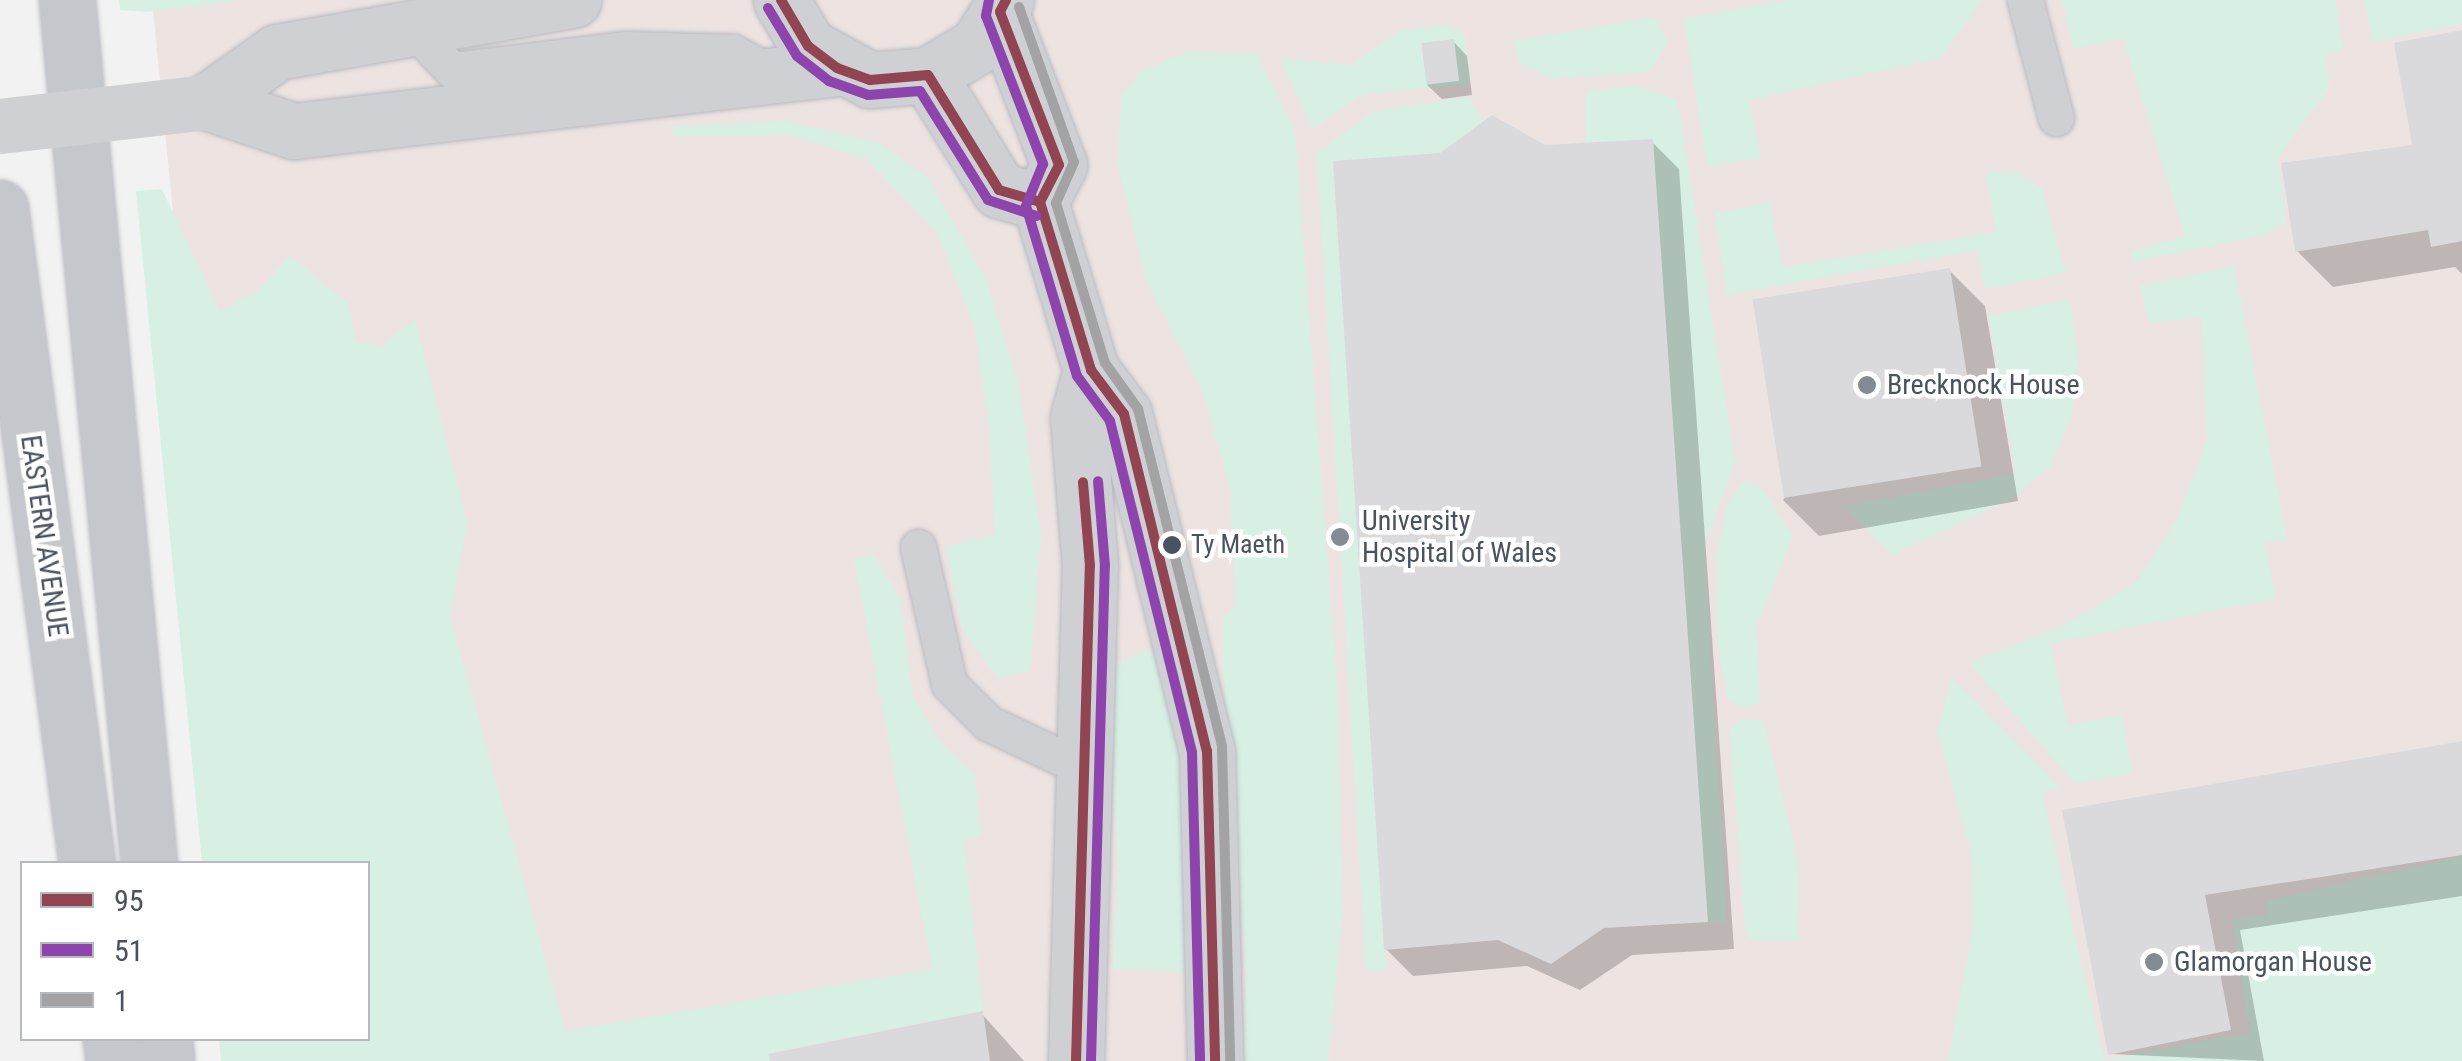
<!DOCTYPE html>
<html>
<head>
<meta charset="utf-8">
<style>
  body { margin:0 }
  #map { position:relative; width:2462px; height:1061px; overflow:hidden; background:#f3f2f2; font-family:"Roboto Condensed",sans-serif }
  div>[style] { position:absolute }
  .medical>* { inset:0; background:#ede4e2 }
  .green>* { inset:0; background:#d8f0e4 }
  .shadow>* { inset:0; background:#0003 }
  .building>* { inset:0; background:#dadadc; transform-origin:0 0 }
  .roads { filter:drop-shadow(0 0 2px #b8bac1) drop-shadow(0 0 2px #b8bac1) }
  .service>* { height:35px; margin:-17.5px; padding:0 17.5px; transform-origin:17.5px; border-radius:17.5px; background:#ced0d3 }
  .minor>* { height:55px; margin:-27.5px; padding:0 27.5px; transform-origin:27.5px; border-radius:27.5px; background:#ced0d3 }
  .trunk>* { height:55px; margin:-27.5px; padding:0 27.5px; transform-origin:27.5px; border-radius:27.5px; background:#c4c8cc }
  .minor-bridge>* { height:55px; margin:-27.5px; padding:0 27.5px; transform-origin:27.5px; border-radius:27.5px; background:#ced0d3 }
  .bus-1>* { height:10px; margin:-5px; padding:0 5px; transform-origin:5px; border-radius:5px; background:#914451 }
  .bus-2>* { height:10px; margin:-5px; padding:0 5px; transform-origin:5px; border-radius:5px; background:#8e44ad }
  .bus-3>* { height:10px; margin:-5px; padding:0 5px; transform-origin:5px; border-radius:5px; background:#a3a3a5 }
  .dots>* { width:28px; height:28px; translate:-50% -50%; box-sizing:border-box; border:5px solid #fff; border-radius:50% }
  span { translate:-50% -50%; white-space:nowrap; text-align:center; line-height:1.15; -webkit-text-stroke:9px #fff; paint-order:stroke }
  .bus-label { font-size:26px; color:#49525f }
  .left { translate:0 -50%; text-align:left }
  .poi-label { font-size:28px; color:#49525f }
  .street-label { font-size:28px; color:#49525f }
  .legend { position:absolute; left:20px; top:861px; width:350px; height:180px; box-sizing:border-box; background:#fff; border:2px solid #b6babf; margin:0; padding:12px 18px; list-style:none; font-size:30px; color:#49525f }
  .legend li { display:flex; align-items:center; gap:20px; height:50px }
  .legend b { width:50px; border:2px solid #b6babf }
</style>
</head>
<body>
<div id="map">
  <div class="medical">
    <div style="clip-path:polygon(152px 0,2462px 0,2462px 1061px,265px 1061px,368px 1038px,368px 864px,174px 223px)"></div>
  </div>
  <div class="green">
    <div style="clip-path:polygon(119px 0,245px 0,146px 12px,120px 10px)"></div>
    <div style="clip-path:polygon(1788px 0,1982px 0,1941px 58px,1749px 100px,1761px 158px,1707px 167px,1684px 18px)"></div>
    <div style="clip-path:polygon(2062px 0,2335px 0,2343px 50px,2326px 54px,2329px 88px,2278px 158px,2286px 222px,2265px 235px,2133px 262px,2131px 252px,2185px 236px,2123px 38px,2073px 49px)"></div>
    <div style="clip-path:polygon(2364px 0,2462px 0,2462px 24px,2372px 42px)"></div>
    <div style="clip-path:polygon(1654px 17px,1668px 42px,1650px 72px,1551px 79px,1519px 62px,1513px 41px)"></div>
    <div style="clip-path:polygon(1450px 25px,1465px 36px,1471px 84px,1364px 94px,1313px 129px,1280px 59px,1352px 65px,1398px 31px)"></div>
    <div style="clip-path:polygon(1257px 54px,1295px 131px,1337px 686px,1343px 911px,1328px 1061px,1243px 1061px,1247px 975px,1223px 671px,1223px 617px,1236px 606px,1230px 488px,1202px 390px,1146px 280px,1118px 165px,1121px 97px,1140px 72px,1187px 52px)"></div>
    <div style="clip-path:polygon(1637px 86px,1676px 99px,1680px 115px,1735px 462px,1704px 547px,1727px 923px,1708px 922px,1653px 140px,1586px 143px,1586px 91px)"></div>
    <div style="clip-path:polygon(1469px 97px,1484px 122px,1440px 153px,1333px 162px,1386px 971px,1366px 970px,1317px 153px,1374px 111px)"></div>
    <div style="clip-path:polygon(786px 121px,877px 142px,927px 177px,986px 279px,1018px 383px,1041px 535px,1030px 671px,998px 678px,962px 629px,946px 546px,995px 535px,989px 427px,974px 326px,937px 233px,867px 159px,788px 135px,674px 136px,671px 126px)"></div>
    <div style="clip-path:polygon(2012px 171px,2042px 189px,2066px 273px,1985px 289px,1977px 250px,1727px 295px,1715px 213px,1769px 202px,1783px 267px,1996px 232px,1986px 173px)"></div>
    <div style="clip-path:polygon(162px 189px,220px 312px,259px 290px,290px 256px,349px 304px,355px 341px,381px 347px,415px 320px,467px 521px,450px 616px,565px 1031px,932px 969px,854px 559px,875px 555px,901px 601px,912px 694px,938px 739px,975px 775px,981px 837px,964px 841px,983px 1011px,769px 1053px,770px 1061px,221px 1061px,219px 1039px,368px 1038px,368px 864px,202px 863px,136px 191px)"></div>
    <div style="clip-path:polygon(2234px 266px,2287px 539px,2265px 543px,2275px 599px,2051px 643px,2067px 725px,2122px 715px,2133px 774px,2075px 783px,1969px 663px,2065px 625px,2138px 581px,2176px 522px,2207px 440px,2202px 318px,2148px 322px,2140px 286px)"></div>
    <div style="clip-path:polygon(2070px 299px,2078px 361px,2072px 415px,2050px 467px,2012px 499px,1892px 555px,1844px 506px,2016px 474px,1989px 316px)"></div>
    <div style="clip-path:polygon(1745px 479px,1764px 490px,1793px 537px,1757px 625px,1760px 705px,1744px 707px,1728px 701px,1718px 645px,1717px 553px,1727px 505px)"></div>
    <div style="clip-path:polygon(1139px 652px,1157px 652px,1187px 766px,1189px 972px,1112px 969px,1118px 875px,1108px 671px)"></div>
    <div style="clip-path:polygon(1952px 678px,2060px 787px,2042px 793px,2104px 1060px,2250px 1033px,2232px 920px,2267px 915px,2267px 901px,2462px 856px,2462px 1061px,1948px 1061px,1974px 922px,1972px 855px,1937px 731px)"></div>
    <div style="clip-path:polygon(1740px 720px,1763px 720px,1797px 856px,1799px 941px,1751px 940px,1745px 930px,1730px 730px)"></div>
  </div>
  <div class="shadow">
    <div style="clip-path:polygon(2462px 33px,2462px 274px,2455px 267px,2333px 287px,2297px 251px,2414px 147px)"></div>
    <div style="clip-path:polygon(1453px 41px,1467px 56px,1472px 95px,1442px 99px,1427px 85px)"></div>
    <div style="clip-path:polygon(1652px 142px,1679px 169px,1734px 949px,1632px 955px,1580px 990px,1527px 966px,1413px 976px,1386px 949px)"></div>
    <div style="clip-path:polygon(1949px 270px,1985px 306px,2018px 501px,1819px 536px,1783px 500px)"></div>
    <div style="clip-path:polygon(2462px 744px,2462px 896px,2240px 930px,2264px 1061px,2111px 1054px,2065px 812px)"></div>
    <div style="clip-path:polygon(982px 1014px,1024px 1061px,772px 1061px)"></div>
  </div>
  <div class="building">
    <div style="clip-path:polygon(2462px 30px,2462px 241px,2431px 247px,2428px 230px,2295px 252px,2281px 163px,2412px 145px,2394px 43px)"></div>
    <div style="left:1454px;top:39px;width:42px;height:33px;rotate:83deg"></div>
    <div style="clip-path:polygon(1492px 115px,1545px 145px,1653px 139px,1708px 922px,1604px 928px,1551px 964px,1498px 940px,1384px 950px,1333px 161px,1440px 153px)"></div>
    <div style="left:1950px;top:268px;width:201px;height:200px;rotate:81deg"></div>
    <div style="clip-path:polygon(2462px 741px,2462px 855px,2205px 895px,2231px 1030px,2108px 1055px,2062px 810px)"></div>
    <div style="clip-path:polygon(983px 1011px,990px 1061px,770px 1061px,768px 1054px)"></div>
  </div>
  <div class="roads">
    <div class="service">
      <div style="left:2025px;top:0;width:122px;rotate:75.3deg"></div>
      <div style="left:415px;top:31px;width:54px;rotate:46.5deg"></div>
      <div style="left:452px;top:70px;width:175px;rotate:-6.9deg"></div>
      <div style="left:626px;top:49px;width:107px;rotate:1.6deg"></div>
      <div style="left:733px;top:52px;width:39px;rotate:29deg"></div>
      <div style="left:918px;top:547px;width:140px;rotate:77.2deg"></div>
      <div style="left:949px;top:684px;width:55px;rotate:45deg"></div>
      <div style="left:988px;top:723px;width:105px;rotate:25.3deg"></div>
    </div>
    <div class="minor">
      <div style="left:781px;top:0;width:53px;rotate:59.6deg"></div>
      <div style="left:808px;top:46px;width:71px;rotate:28.7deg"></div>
      <div style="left:870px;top:80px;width:58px;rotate:-4.9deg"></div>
      <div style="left:928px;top:75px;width:57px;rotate:-30.6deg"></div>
      <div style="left:977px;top:46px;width:54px;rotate:-57.8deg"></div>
      <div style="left:1000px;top:12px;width:164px;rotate:68.9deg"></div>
      <div style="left:1059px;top:165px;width:42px;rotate:117.2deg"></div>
      <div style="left:1040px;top:202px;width:176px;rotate:73.1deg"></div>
      <div style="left:1091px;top:370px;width:55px;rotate:53.1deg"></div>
      <div style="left:1124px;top:414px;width:347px;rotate:76.2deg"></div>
      <div style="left:1207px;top:751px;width:310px;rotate:88.5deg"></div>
      <div style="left:928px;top:75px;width:135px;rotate:58.3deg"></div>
      <div style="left:999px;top:190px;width:43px;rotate:16.3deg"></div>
      <div style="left:207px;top:102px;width:92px;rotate:18.4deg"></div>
      <div style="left:294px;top:131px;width:547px;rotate:-6.62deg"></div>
      <div style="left:207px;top:102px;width:86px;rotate:-35.5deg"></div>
      <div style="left:277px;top:52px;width:301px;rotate:-10deg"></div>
      <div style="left:1076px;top:1061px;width:495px;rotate:-88.4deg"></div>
      <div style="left:1090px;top:566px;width:148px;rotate:-94.6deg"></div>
      <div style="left:1078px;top:418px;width:50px;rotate:-74.8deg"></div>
    </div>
    <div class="trunk">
      <div style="left:67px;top:0;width:868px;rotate:84.58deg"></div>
      <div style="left:0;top:208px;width:662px;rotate:82.45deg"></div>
      <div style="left:111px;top:1038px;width:23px;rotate:83deg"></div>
      <div style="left:164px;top:1038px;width:23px;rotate:85deg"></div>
    </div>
  </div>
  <div class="minor-bridge">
    <div style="left:0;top:126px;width:208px;rotate:-6.6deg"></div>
  </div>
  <div class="bus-1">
    <div style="left:781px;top:0;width:53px;rotate:59.6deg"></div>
    <div style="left:808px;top:46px;width:36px;rotate:37deg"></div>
    <div style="left:837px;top:68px;width:35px;rotate:20deg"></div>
    <div style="left:870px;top:80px;width:58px;rotate:-4.9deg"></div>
    <div style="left:928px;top:75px;width:135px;rotate:58.3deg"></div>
    <div style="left:999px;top:190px;width:43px;rotate:16.3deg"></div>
    <div style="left:1006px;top:0;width:13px;rotate:117deg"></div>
    <div style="left:1000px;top:12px;width:164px;rotate:68.9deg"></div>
    <div style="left:1059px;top:165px;width:42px;rotate:117.2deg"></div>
    <div style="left:1040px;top:202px;width:176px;rotate:73.1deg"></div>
    <div style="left:1091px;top:370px;width:55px;rotate:53.1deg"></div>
    <div style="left:1124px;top:414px;width:347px;rotate:76.2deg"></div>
    <div style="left:1207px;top:751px;width:310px;rotate:88.5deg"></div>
    <div style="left:1076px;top:1061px;width:495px;rotate:-88.4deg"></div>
    <div style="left:1090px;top:566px;width:84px;rotate:-94.8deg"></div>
  </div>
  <div class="bus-2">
    <div style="left:989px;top:0;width:16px;rotate:101deg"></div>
    <div style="left:986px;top:16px;width:159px;rotate:68.9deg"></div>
    <div style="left:1043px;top:164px;width:45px;rotate:112deg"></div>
    <div style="left:1026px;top:206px;width:177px;rotate:73.3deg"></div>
    <div style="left:1077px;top:376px;width:56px;rotate:53.7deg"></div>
    <div style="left:1110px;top:421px;width:342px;rotate:76.1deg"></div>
    <div style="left:1192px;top:753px;width:308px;rotate:88.5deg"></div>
    <div style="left:768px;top:8px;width:56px;rotate:58.9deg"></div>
    <div style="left:797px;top:56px;width:41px;rotate:38deg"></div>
    <div style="left:829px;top:81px;width:41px;rotate:19.7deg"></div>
    <div style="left:868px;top:95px;width:52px;rotate:-4.4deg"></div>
    <div style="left:920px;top:91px;width:128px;rotate:58deg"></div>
    <div style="left:988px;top:200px;width:51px;rotate:18.4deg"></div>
    <div style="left:1091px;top:1061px;width:495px;rotate:-88.4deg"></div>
    <div style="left:1105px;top:566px;width:85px;rotate:-94.7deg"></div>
  </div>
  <div class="bus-3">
    <div style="left:1019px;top:7px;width:164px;rotate:70.5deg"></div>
    <div style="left:1074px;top:162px;width:45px;rotate:113.7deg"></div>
    <div style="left:1056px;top:203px;width:167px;rotate:73deg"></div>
    <div style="left:1105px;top:363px;width:57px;rotate:54.3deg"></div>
    <div style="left:1138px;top:409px;width:348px;rotate:76deg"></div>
    <div style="left:1222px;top:747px;width:314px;rotate:88.5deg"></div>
  </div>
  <div class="dots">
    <div style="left:1867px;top:385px;background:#848a92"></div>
    <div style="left:1340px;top:537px;background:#848a92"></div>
    <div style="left:1172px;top:545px;background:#49525f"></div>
    <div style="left:2154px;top:962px;background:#848a92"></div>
  </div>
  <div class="bus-label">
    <span class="left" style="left:1191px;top:545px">Ty Maeth</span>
  </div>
  <div class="poi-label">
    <span class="left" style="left:1887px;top:385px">Brecknock House</span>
    <span class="left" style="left:1362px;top:537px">University<br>Hospital of Wales</span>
    <span class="left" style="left:2174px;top:962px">Glamorgan House</span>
  </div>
  <div class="street-label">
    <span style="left:44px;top:536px;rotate:82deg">EASTERN AVENUE</span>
  </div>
  <ul class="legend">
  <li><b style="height:12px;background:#914451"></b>95</li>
  <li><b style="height:12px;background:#8e44ad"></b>51</li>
  <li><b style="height:12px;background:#a3a3a5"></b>1</li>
  </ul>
</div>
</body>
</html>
